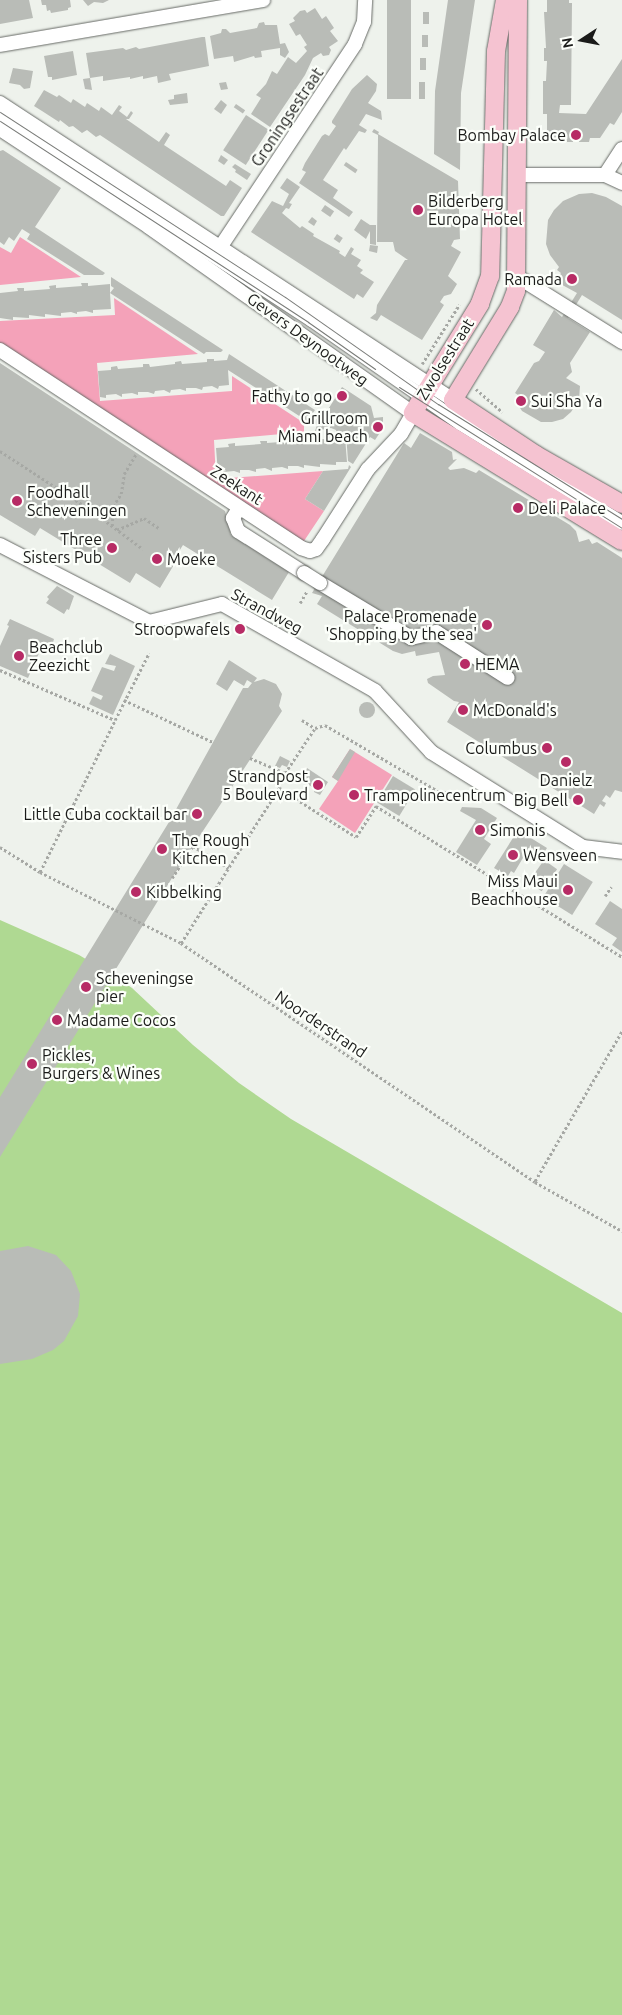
<!DOCTYPE html>
<html>
<head>
<meta charset="utf-8">
<style>
  body { margin:0 }
  #map { position:relative; width:622px; height:2015px; overflow:hidden; background:#eef2ec; font-family:Ubuntu,sans-serif }
  div>[style] { position:absolute }
  .green>* { inset:0; background:#f4a2b9 }
  .water>* { inset:0; background:#afd992 }
  .building>* { inset:0; background:#b9bcb7; transform-origin:0 0 }
  .round { border-radius:50% }
  .path>* { height:2.5px; margin-top:-1.25px; transform-origin:0; background:repeating-linear-gradient(90deg,#a6a8a4 0 2.5px,transparent 0 5px) }
  .roads { filter:drop-shadow(0 0 1px #676a66) drop-shadow(0 0 1px #676a66) }
  .minor>* { height:14px; margin:-7px; padding:0 7px; transform-origin:7px; border-radius:7px; background:#fff }
  .major>* { height:18px; margin:-9px; padding:0 9px; transform-origin:9px; border-radius:9px; background:#f5c3d1 }
  .tram>* { height:1px; margin:-0.5px; padding:0 0.5px; transform-origin:0.5px; border-radius:0.5px; background:#787a77 }
  .bridges { filter:drop-shadow(0 0 1px #676a66) drop-shadow(0 0 1px #676a66) }
  .minor-bridge>* { height:14px; margin:-7px; padding:0 7px; transform-origin:7px; border-radius:7px; background:#fff }
  .dots>* { width:14px; height:14px; translate:-50% -50%; box-sizing:border-box; border:2px solid #fcfffa; border-radius:50% }
  span { translate:-50% -50%; white-space:nowrap; text-align:center; line-height:1.15; -webkit-text-stroke:4.5px #fcfffa; paint-order:stroke }
  .street-label { font-size:16px; color:#1a1b19 }
  .poi-label { font-size:16px; color:#1a1b19 }
  .right { translate:-100% -50%; text-align:right }
  .left { translate:0 -50%; text-align:left }
  .north { position:absolute; left:557px; top:15px; width:50px; height:50px; -webkit-text-stroke:4px #fcfffa; paint-order:stroke; rotate:259deg; font-size:14px; font-weight:700; line-height:20px; text-align:center; color:#1a1b19 }
  .north::after { content:''; display:block; margin:auto; width:18px; height:22px; background:#1a1b19; clip-path:polygon(50% 0,100% 100%,50% 72%,0 100%) }
</style>
</head>
<body>
<div id="map">
  <div class="green">
    <div style="clip-path:polygon(20px 237px,81px 277px,0 285px,0 247px,11px 253px)"></div>
    <div style="clip-path:polygon(114px 298px,198px 354px,97px 363px,100px 401px,232px 391px,232px 376px,304px 423px,304px 432px,214px 440px,216px 479px,323px 471px,305px 499px,324px 511px,302px 544px,0 343px,0 321px,115px 315px)"></div>
    <div style="clip-path:polygon(350px 749px,392px 775px,355px 833px,319px 809px,338px 781px,332px 777px)"></div>
  </div>
  <div class="water">
    <div style="clip-path:polygon(0 920px,79px 955px,116px 977px,132px 988px,193px 1045px,239px 1083px,291px 1119px,622px 1313px,622px 2015px,0 2015px)"></div>
  </div>
  <div class="building">
    <div style="clip-path:polygon(0 0,29px 0,33px 18px,0 24px)"></div>
    <div style="clip-path:polygon(41px 0,70px 0,71px 7px,68px 8px,68px 10px,51px 13px,50px 10px,47px 11px,46px 5px,42px 5px)"></div>
    <div style="clip-path:polygon(83px 0,109px 0,103px 3px,94px 2px,88px 6px)"></div>
    <div style="left:387px;top:0;width:24px;height:99px"></div>
    <div style="clip-path:polygon(448px 0,475px 0,461px 93px,460px 170px,434px 154px,435px 91px)"></div>
    <div style="clip-path:polygon(547px 0,569px 0,569px 3px,572px 3px,571px 105px,560px 105px,559px 113px,586px 114px,622px 59px,622px 112px,614px 125px,610px 123px,600px 138px,590px 138px,589px 142px,579px 142px,579px 138px,573px 138px,573px 142px,556px 142px,556px 138px,547px 137px,547px 114px,543px 114px,543px 81px,546px 81px,547px 61px,544px 61px,544px 48px,546px 48px,544px 12px,547px 12px)"></div>
    <div style="clip-path:polygon(315px 8px,322px 19px,326px 16px,334px 28px,330px 31px,338px 41px,329px 47px,331px 50px,329px 55px,323px 56px,321px 53px,313px 58px,305px 75px,270px 127px,251px 114px,261px 98px,256px 95px,266px 84px,272px 71px,277px 74px,288px 57px,296px 63px,307px 51px,304px 47px,307px 45px,300px 34px,296px 36px,289px 24px,295px 21px,293px 18px,300px 11px,305px 10px,307px 13px)"></div>
    <div style="left:423px;top:12px;width:6px;height:12px"></div>
    <div style="clip-path:polygon(264px 22px,265px 25px,277px 25px,280px 44px,285px 43px,289px 52px,285px 58px,280px 55px,280px 48px,261px 51px,262px 57px,255px 58px,254px 56px,234px 62px,233px 56px,214px 59px,210px 36px,221px 33px,222px 29px,226px 29px,230px 33px,257px 28px,259px 23px)"></div>
    <div style="left:422px;top:35px;width:6px;height:12px"></div>
    <div style="clip-path:polygon(202px 37px,205px 37px,209px 66px,169px 74px,171px 80px,158px 83px,157px 76px,143px 79px,143px 76px,130px 79px,130px 77px,103px 81px,103px 76px,90px 78px,86px 53px,123px 48px,126px 50px,136px 47px,139px 49px)"></div>
    <div style="clip-path:polygon(73px 51px,77px 75px,52px 80px,52px 77px,48px 77px,44px 56px)"></div>
    <div style="left:420px;top:58px;width:6px;height:12px"></div>
    <div style="clip-path:polygon(13px 68px,33px 71px,30px 88px,24px 89px,20px 85px,9px 83px)"></div>
    <div style="clip-path:polygon(367px 75px,377px 84px,376px 91px,368px 103px,381px 111px,382px 120px,366px 114px,359px 125px,367px 130px,365px 133px,359px 131px,346px 150px,344px 148px,323px 180px,338px 190px,333px 198px,353px 212px,349px 217px,299px 183px,306px 172px,302px 170px,305px 163px,322px 136px,325px 134px,329px 136px,336px 126px,332px 123px,332px 121px,352px 89px)"></div>
    <div style="clip-path:polygon(90px 78px,92px 90px,85px 89px,83px 79px)"></div>
    <div style="clip-path:polygon(226px 82px,228px 89px,221px 90px,219px 83px)"></div>
    <div style="left:419px;top:82px;width:6px;height:17px"></div>
    <div style="clip-path:polygon(44px 90px,57px 97px,59px 95px,71px 103px,73px 99px,85px 107px,87px 103px,99px 111px,101px 107px,112px 115px,119px 105px,122px 107px,119px 111px,127px 117px,131px 111px,133px 113px,129px 119px,126px 119px,159px 142px,166px 132px,170px 135px,164px 145px,226px 186px,230px 180px,242px 188px,224px 216px,221px 216px,100px 135px,96px 137px,87px 130px,82px 133px,73px 126px,69px 127px,60px 120px,59px 122px,42px 111px,34px 106px)"></div>
    <div style="clip-path:polygon(187px 93px,188px 103px,170px 105px,168px 100px,174px 99px,174px 95px)"></div>
    <div style="clip-path:polygon(221px 100px,227px 105px,221px 114px,214px 109px)"></div>
    <div style="left:236px;top:104px;width:11px;height:4px;rotate:34deg"></div>
    <div style="left:246px;top:115px;width:27px;height:42px;rotate:33deg"></div>
    <div style="clip-path:polygon(374px 129px,379px 132px,378px 134px,458px 181px,460px 239px,454px 240px,451px 246px,461px 252px,448px 276px,457px 284px,451px 294px,444px 296px,440px 302px,444px 305px,422px 340px,381px 315px,377px 321px,370px 318px,376px 313px,377px 305px,405px 260px,408px 260px,395px 251px,393px 242px,377px 242px,378px 135px,372px 132px)"></div>
    <div style="clip-path:polygon(3px 150px,61px 188px,35px 227px,105px 273px,103px 275px,84px 275px,27px 239px,30px 234px,22px 229px,14px 241px,9px 237px,4px 245px,0 242px,0 151px)"></div>
    <div style="clip-path:polygon(221px 155px,228px 160px,224px 165px,218px 161px)"></div>
    <div style="left:346px;top:162px;width:14px;height:4px;rotate:34deg"></div>
    <div style="clip-path:polygon(235px 164px,251px 174px,247px 180px,235px 172px,236px 170px,232px 167px)"></div>
    <div style="clip-path:polygon(287px 178px,300px 187px,289px 203px,292px 204px,289px 209px,286px 208px,282px 213px,300px 228px,302px 226px,314px 234px,313px 236px,340px 251px,339px 253px,345px 257px,351px 247px,354px 249px,351px 254px,361px 260px,357px 266px,363px 270px,360px 273px,374px 282px,363px 298px,357px 294px,354px 299px,251px 232px,272px 201px,283px 206px,289px 194px,280px 188px)"></div>
    <div style="clip-path:polygon(592px 193px,606px 197px,622px 206px,622px 320px,582px 295px,568px 318px,590px 332px,570px 363px,572px 372px,566px 378px,580px 386px,579px 400px,571px 412px,563px 419px,552px 422px,541px 422px,522px 411px,517px 403px,521px 397px,515px 393px,534px 363px,539px 361px,545px 352px,533px 345px,554px 310px,562px 317px,577px 293px,555px 281px,561px 273px,557px 270px,559px 267px,550px 255px,546px 244px,548px 220px,554px 210px,563px 201px,579px 194px)"></div>
    <div style="left:325px;top:205px;width:11px;height:7px;rotate:34deg"></div>
    <div style="clip-path:polygon(312px 217px,317px 221px,314px 226px,308px 222px)"></div>
    <div style="clip-path:polygon(361px 219px,370px 225px,376px 225px,376px 245px,370px 244px,370px 231px,366px 239px,354px 230px)"></div>
    <div style="left:337px;top:234px;width:7px;height:6px;rotate:34deg"></div>
    <div style="clip-path:polygon(370px 245px,378px 246px,377px 253px,369px 251px)"></div>
    <div style="clip-path:polygon(111px 277px,223px 350px,221px 352px,206px 352px,204px 354px,110px 293px,111px 309px,93px 310px,93px 313px,86px 311px,77px 312px,77px 314px,71px 312px,61px 313px,61px 316px,45px 314px,45px 317px,29px 315px,29px 318px,13px 317px,13px 320px,0 318px,0 293px,18px 291px,17px 288px,24px 288px,24px 291px,50px 289px,49px 286px,56px 285px,56px 288px,82px 286px,81px 283px,88px 283px,88px 286px,110px 284px,110px 293px,114px 288px,111px 286px)"></div>
    <div style="clip-path:polygon(229px 354px,315px 410px,307px 421px,228px 370px,229px 385px,219px 386px,218px 389px,212px 386px,203px 387px,202px 390px,196px 388px,186px 388px,186px 391px,180px 389px,171px 390px,170px 393px,164px 390px,155px 391px,154px 394px,148px 392px,138px 392px,138px 395px,132px 393px,122px 394px,122px 397px,116px 394px,106px 395px,106px 398px,100px 397px,98px 371px,111px 370px,111px 367px,117px 366px,118px 369px,143px 367px,143px 364px,149px 364px,150px 367px,175px 364px,175px 362px,181px 361px,182px 364px,207px 362px,207px 359px,214px 359px,214px 361px,227px 360px)"></div>
    <div style="clip-path:polygon(0 363px,225px 511px,231px 535px,289px 572px,272px 600px,183px 545px,176px 556px,178px 558px,160px 588px,136px 573px,130px 583px,40px 528px,35px 536px,0 515px)"></div>
    <div style="clip-path:polygon(342px 387px,371px 406px,374px 418px,383px 417px,383px 428px,375px 440px,370px 437px,353px 464px,348px 461px,346px 433px,337px 435px,336px 430px,331px 428px,315px 431px,317px 425px,314px 423px,320px 413px,324px 416px)"></div>
    <div style="clip-path:polygon(420px 433px,452px 452px,453px 460px,457px 459px,448px 468px,450px 470px,464px 468px,476px 473px,479px 470px,570px 525px,576px 531px,579px 542px,589px 539px,592px 544px,597px 542px,622px 558px,622px 792px,615px 790px,610px 798px,606px 795px,602px 801px,606px 803px,604px 807px,600px 804px,594px 814px,447px 722px,459px 702px,454px 701px,428px 683px,427px 679px,433px 676px,445px 675px,439px 652px,416px 656px,415px 651px,402px 654px,393px 651px,317px 604px,322px 596px,312px 593px,404px 443px,411px 448px)"></div>
    <div style="clip-path:polygon(331px 435px,332px 438px,345px 437px,347px 462px,336px 462px,336px 465px,320px 464px,320px 467px,304px 465px,304px 468px,298px 466px,288px 466px,288px 469px,282px 467px,272px 468px,272px 471px,265px 468px,256px 469px,256px 472px,249px 470px,240px 470px,240px 473px,234px 471px,224px 472px,224px 475px,218px 473px,216px 448px,229px 447px,228px 444px,235px 443px,235px 446px,261px 444px,260px 441px,267px 441px,267px 443px,293px 441px,293px 438px,299px 438px,300px 441px,325px 439px,324px 436px)"></div>
    <div style="clip-path:polygon(349px 465px,351px 467px,324px 511px,305px 499px,323px 471px,348px 469px)"></div>
    <div style="clip-path:polygon(57px 586px,74px 596px,69px 610px,67px 609px,64px 614px,46px 603px,49px 599px,47px 597px)"></div>
    <div style="clip-path:polygon(10px 619px,54px 639px,52px 646px,44px 642px,28px 678px,0 666px,0 646px,9px 626px,7px 625px)"></div>
    <div style="clip-path:polygon(110px 654px,135px 666px,113px 715px,89px 704px,93px 696px,101px 700px,103px 696px,91px 691px,102px 667px,114px 671px,116px 666px,105px 664px)"></div>
    <div style="clip-path:polygon(229px 660px,257px 678px,254px 682px,264px 679px,276px 684px,282px 694px,279px 706px,282px 711px,172px 878px,0 1157px,0 1097px,169px 822px,243px 688px,248px 688px,252px 683px,247px 680px,244px 686px,234px 680px,227px 691px,216px 684px)"></div>
    <div class="round" style="left:359px;top:702px;width:16px;height:16px"></div>
    <div style="clip-path:polygon(350px 749px,355px 752px,338px 781px,332px 777px)"></div>
    <div style="clip-path:polygon(280px 756px,290px 761px,287px 767px,282px 765px,280px 768px,275px 766px)"></div>
    <div style="clip-path:polygon(307px 768px,328px 782px,320px 795px,314px 792px,315px 789px,300px 779px)"></div>
    <div style="left:393px;top:776px;width:26px;height:31px;rotate:31deg"></div>
    <div style="clip-path:polygon(462px 807px,481px 808px,497px 818px,484px 839px,491px 844px,477px 865px,456px 852px,476px 820px,460px 811px)"></div>
    <div style="clip-path:polygon(518px 830px,547px 848px,540px 859px,527px 851px,514px 873px,511px 871px,508px 876px,494px 868px)"></div>
    <div style="left:544px;top:860px;width:16px;height:27px;rotate:35deg"></div>
    <div style="left:564px;top:864px;width:34px;height:39px;rotate:32deg"></div>
    <div style="clip-path:polygon(610px 901px,622px 909px,622px 952px,612px 945px,617px 938px,595px 924px)"></div>
    <div style="clip-path:polygon(28px 1246px,56px 1255px,71px 1271px,80px 1294px,78px 1316px,64px 1341px,53px 1350px,32px 1359px,0 1364px,0 1251px)"></div>
  </div>
  <div class="path">
    <div style="left:422px;top:364px;width:70px;rotate:-57.9deg"></div>
    <div style="left:476px;top:389px;width:35px;rotate:41deg"></div>
    <div style="left:0;top:451px;width:108px;rotate:33deg"></div>
    <div style="left:91px;top:510px;width:65px;rotate:36.9deg"></div>
    <div style="left:92px;top:510px;width:21px;rotate:-11deg"></div>
    <div style="left:112px;top:526px;width:20px;rotate:-87deg"></div>
    <div style="left:113px;top:506px;width:14px;rotate:-56deg"></div>
    <div style="left:121px;top:494px;width:20px;rotate:-81deg"></div>
    <div style="left:124px;top:474px;width:23px;rotate:-59deg"></div>
    <div style="left:117px;top:530px;width:30px;rotate:-24deg"></div>
    <div style="left:144px;top:518px;width:18px;rotate:34deg"></div>
    <div style="left:300px;top:603px;width:14px;rotate:-60deg"></div>
    <div style="left:0;top:670px;width:125px;rotate:23.5deg"></div>
    <div style="left:115px;top:720px;width:75px;rotate:-63.1deg"></div>
    <div style="left:124px;top:700px;width:98px;rotate:25.3deg"></div>
    <div style="left:302px;top:720px;width:15px;rotate:32deg"></div>
    <div style="left:250px;top:758px;width:38px;rotate:23deg"></div>
    <div style="left:279px;top:788px;width:91px;rotate:32.5deg"></div>
    <div style="left:356px;top:837px;width:37px;rotate:-57deg"></div>
    <div style="left:376px;top:806px;width:289px;rotate:31.5deg"></div>
    <div style="left:0;top:847px;width:47px;rotate:32deg"></div>
    <div style="left:40px;top:872px;width:158px;rotate:26.7deg"></div>
    <div style="left:181px;top:943px;width:427px;rotate:34deg"></div>
    <div style="left:535px;top:1182px;width:100px;rotate:29.4deg"></div>
    <div style="left:40px;top:872px;width:169px;rotate:-63.7deg"></div>
    <div style="left:172px;top:878px;width:38px;rotate:-57deg"></div>
    <div style="left:193px;top:846px;width:42px;rotate:31.4deg"></div>
    <div style="left:605px;top:896px;width:11px;rotate:-56deg"></div>
    <div style="left:181px;top:943px;width:183px;rotate:-57.7deg"></div>
    <div style="left:279px;top:788px;width:16px;rotate:-68deg"></div>
    <div style="left:285px;top:773px;width:54px;rotate:-56.3deg"></div>
    <div style="left:315px;top:728px;width:10px;rotate:-17deg"></div>
    <div style="left:325px;top:725px;width:131px;rotate:30.3deg"></div>
    <div style="left:438px;top:791px;width:26px;rotate:9deg"></div>
    <div style="left:535px;top:1181px;width:173px;rotate:-59.9deg"></div>
  </div>
  <div class="roads">
    <div class="minor">
      <div style="left:0;top:45px;width:267px;rotate:-9.7deg"></div>
      <div style="left:0;top:103px;width:542px;rotate:33.25deg"></div>
      <div style="left:0;top:116px;width:373px;rotate:33.2deg"></div>
      <div style="left:312px;top:320px;width:180px;rotate:34.8deg"></div>
      <div style="left:460px;top:423px;width:190px;rotate:31.7deg"></div>
      <div style="left:0;top:129px;width:178px;rotate:33.3deg"></div>
      <div style="left:149px;top:227px;width:323px;rotate:35.2deg"></div>
      <div style="left:518px;top:175px;width:87px"></div>
      <div style="left:605px;top:175px;width:19px;rotate:25deg"></div>
      <div style="left:605px;top:175px;width:31px;rotate:-57deg"></div>
      <div style="left:221px;top:246px;width:242px;rotate:-56.4deg"></div>
      <div style="left:355px;top:44px;width:24px;rotate:-68deg"></div>
      <div style="left:364px;top:22px;width:22px;rotate:-87deg"></div>
      <div style="left:518px;top:277px;width:123px;rotate:32deg"></div>
      <div style="left:0;top:350px;width:360px;rotate:33.3deg"></div>
      <div style="left:301px;top:548px;width:9px;rotate:18deg"></div>
      <div style="left:310px;top:551px;width:6px;rotate:-18deg"></div>
      <div style="left:316px;top:549px;width:12px;rotate:-55deg"></div>
      <div style="left:323px;top:539px;width:83px;rotate:-57.3deg"></div>
      <div style="left:368px;top:469px;width:48px;rotate:-46.7deg"></div>
      <div style="left:401px;top:434px;width:24px;rotate:-60deg"></div>
      <div style="left:239px;top:508px;width:12px;rotate:121deg"></div>
      <div style="left:233px;top:518px;width:14px;rotate:69deg"></div>
      <div style="left:238px;top:531px;width:78px;rotate:32.5deg"></div>
      <div style="left:0;top:545px;width:168px;rotate:27.3deg"></div>
      <div style="left:149px;top:622px;width:75px;rotate:-13.9deg"></div>
      <div style="left:222px;top:604px;width:176px;rotate:29.6deg"></div>
      <div style="left:375px;top:691px;width:83px;rotate:47.4deg"></div>
      <div style="left:431px;top:752px;width:179px;rotate:32deg"></div>
      <div style="left:583px;top:847px;width:39px;rotate:7deg"></div>
      <div style="left:320px;top:583px;width:106px;rotate:31.1deg"></div>
      <div style="left:411px;top:638px;width:26px;rotate:-13deg"></div>
      <div style="left:436px;top:632px;width:85px;rotate:32.6deg"></div>
    </div>
    <div class="major">
      <div style="left:505px;top:0;width:52px;rotate:100deg"></div>
      <div style="left:496px;top:51px;width:225px;rotate:91.5deg"></div>
      <div style="left:490px;top:276px;width:30px;rotate:110deg"></div>
      <div style="left:480px;top:304px;width:128px;rotate:121.6deg"></div>
      <div style="left:413px;top:413px;width:245px;rotate:31.5deg"></div>
      <div style="left:518px;top:0;width:291px;rotate:90.4deg"></div>
      <div style="left:516px;top:291px;width:17px;rotate:111deg"></div>
      <div style="left:510px;top:307px;width:109px;rotate:121.5deg"></div>
      <div style="left:453px;top:400px;width:100px;rotate:33.5deg"></div>
      <div style="left:536px;top:455px;width:99px;rotate:29.7deg"></div>
    </div>
  </div>
  <div class="tram">
    <div style="left:0;top:112px;width:340px;rotate:33deg"></div>
    <div style="left:285px;top:297px;width:187px;rotate:35deg"></div>
    <div style="left:438px;top:404px;width:217px;rotate:32deg"></div>
    <div style="left:0;top:121px;width:368px;rotate:33.1deg"></div>
    <div style="left:308px;top:322px;width:82px;rotate:35deg"></div>
    <div style="left:399px;top:387px;width:264px;rotate:32.3deg"></div>
  </div>
  <div class="bridges">
    <div class="minor-bridge">
      <div style="left:304px;top:573px;width:19px;rotate:32deg"></div>
    </div>
  </div>
  <div class="dots">
    <div style="left:576px;top:135px;background:#b72b65"></div>
    <div style="left:418px;top:210px;background:#b72b65"></div>
    <div style="left:572px;top:279px;background:#b72b65"></div>
    <div style="left:342px;top:396px;background:#b72b65"></div>
    <div style="left:521px;top:401px;background:#b72b65"></div>
    <div style="left:378px;top:427px;background:#b72b65"></div>
    <div style="left:17px;top:501px;background:#b72b65"></div>
    <div style="left:518px;top:508px;background:#b72b65"></div>
    <div style="left:112px;top:548px;background:#b72b65"></div>
    <div style="left:157px;top:559px;background:#b72b65"></div>
    <div style="left:487px;top:625px;background:#b72b65"></div>
    <div style="left:240px;top:629px;background:#b72b65"></div>
    <div style="left:19px;top:656px;background:#b72b65"></div>
    <div style="left:465px;top:664px;background:#b72b65"></div>
    <div style="left:463px;top:710px;background:#b72b65"></div>
    <div style="left:547px;top:748px;background:#b72b65"></div>
    <div style="left:566px;top:762px;background:#b72b65"></div>
    <div style="left:318px;top:785px;background:#b72b65"></div>
    <div style="left:354px;top:795px;background:#b72b65"></div>
    <div style="left:578px;top:800px;background:#b72b65"></div>
    <div style="left:197px;top:814px;background:#b72b65"></div>
    <div style="left:480px;top:830px;background:#b72b65"></div>
    <div style="left:162px;top:849px;background:#b72b65"></div>
    <div style="left:513px;top:855px;background:#b72b65"></div>
    <div style="left:568px;top:890px;background:#b72b65"></div>
    <div style="left:136px;top:892px;background:#b72b65"></div>
    <div style="left:86px;top:987px;background:#b72b65"></div>
    <div style="left:57px;top:1020px;background:#b72b65"></div>
    <div style="left:32px;top:1064px;background:#b72b65"></div>
  </div>
  <div class="street-label">
    <span style="left:287px;top:117px;rotate:-56deg">Groningsestraat</span>
    <span style="left:308px;top:339px;rotate:36deg">Gevers Deynootweg</span>
    <span style="left:445px;top:359px;rotate:-58deg">Zwolsestraat</span>
    <span style="left:237px;top:485px;rotate:33deg">Zeekant</span>
    <span style="left:267px;top:611px;rotate:28deg">Strandweg</span>
    <span style="left:321px;top:1024px;rotate:34deg">Noorderstrand</span>
  </div>
  <div class="poi-label">
    <span class="right" style="left:566px;top:135px">Bombay Palace</span>
    <span class="left" style="left:428px;top:210px">Bilderberg<br>Europa Hotel</span>
    <span class="right" style="left:562px;top:279px">Ramada</span>
    <span class="right" style="left:332px;top:396px">Fathy to go</span>
    <span class="left" style="left:531px;top:401px">Sui Sha Ya</span>
    <span class="right" style="left:368px;top:427px">Grillroom<br>Miami beach</span>
    <span class="left" style="left:27px;top:501px">Foodhall<br>Scheveningen</span>
    <span class="left" style="left:528px;top:508px">Deli Palace</span>
    <span class="right" style="left:102px;top:548px">Three<br>Sisters Pub</span>
    <span class="left" style="left:167px;top:559px">Moeke</span>
    <span class="right" style="left:477px;top:625px">Palace Promenade<br>'Shopping by the sea'</span>
    <span class="right" style="left:230px;top:629px">Stroopwafels</span>
    <span class="left" style="left:29px;top:656px">Beachclub<br>Zeezicht</span>
    <span class="left" style="left:475px;top:664px">HEMA</span>
    <span class="left" style="left:473px;top:710px">McDonald's</span>
    <span class="right" style="left:537px;top:748px">Columbus</span>
    <span class="right" style="left:308px;top:785px">Strandpost<br>5 Boulevard</span>
    <span style="left:566px;top:780px">Danielz</span>
    <span class="left" style="left:364px;top:795px">Trampolinecentrum</span>
    <span class="right" style="left:568px;top:800px">Big Bell</span>
    <span class="right" style="left:187px;top:814px">Little Cuba cocktail bar</span>
    <span class="left" style="left:490px;top:830px">Simonis</span>
    <span class="left" style="left:172px;top:849px">The Rough<br>Kitchen</span>
    <span class="left" style="left:523px;top:855px">Wensveen</span>
    <span class="right" style="left:558px;top:890px">Miss Maui<br>Beachhouse</span>
    <span class="left" style="left:146px;top:892px">Kibbelking</span>
    <span class="left" style="left:96px;top:987px">Scheveningse<br>pier</span>
    <span class="left" style="left:67px;top:1020px">Madame Cocos</span>
    <span class="left" style="left:42px;top:1064px">Pickles,<br>Burgers &amp; Wines</span>
  </div>
  <div class="north">N</div>
</div>
</body>
</html>
